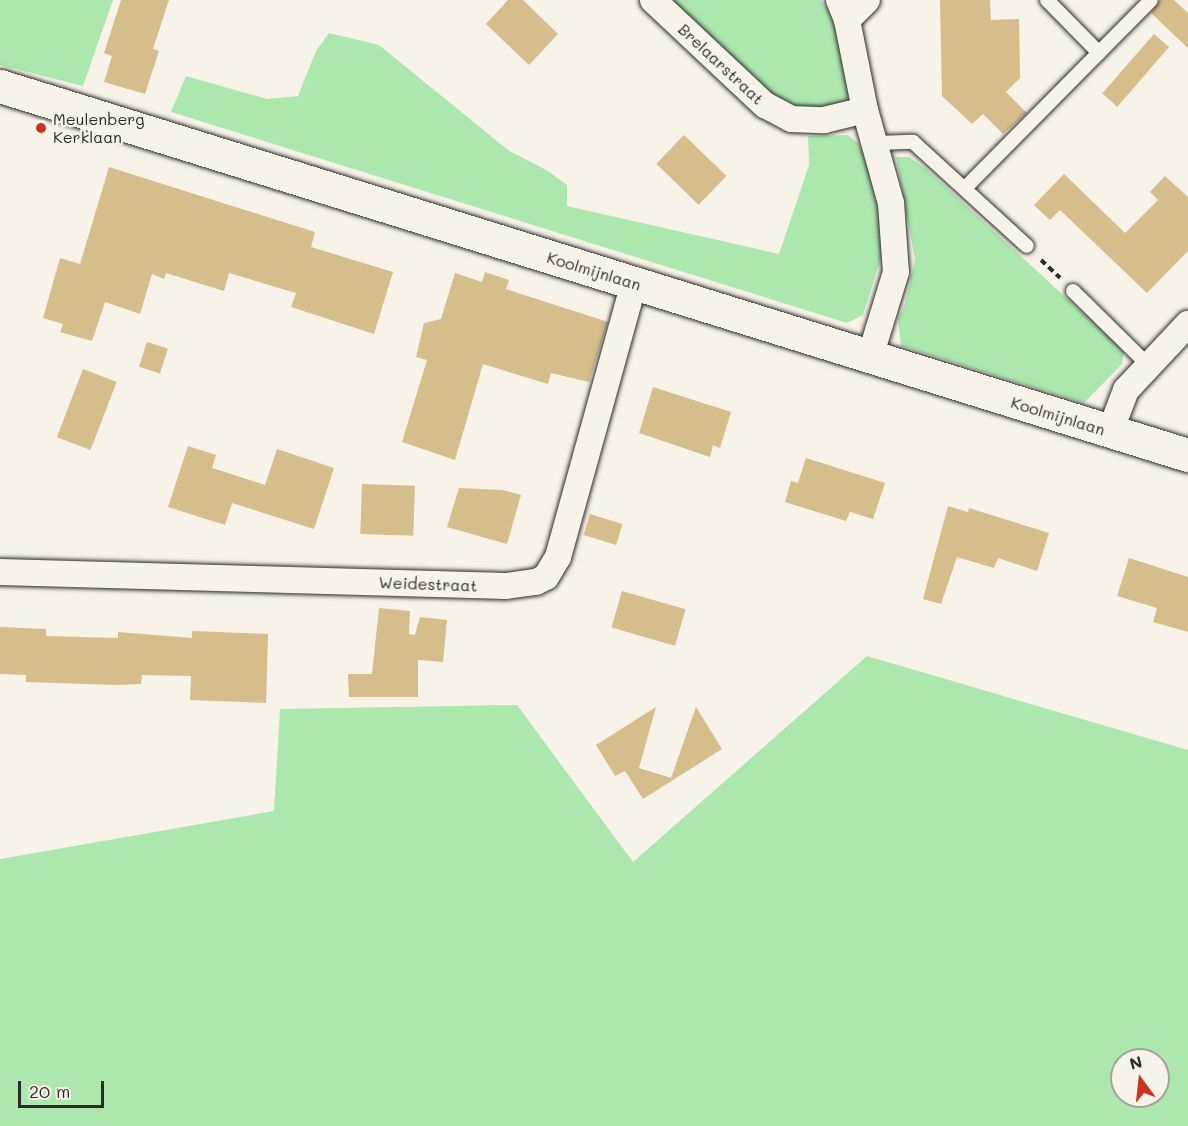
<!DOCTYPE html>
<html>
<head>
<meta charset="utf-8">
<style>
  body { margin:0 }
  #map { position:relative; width:1188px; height:1126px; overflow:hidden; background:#f7f3e8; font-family:Mali,sans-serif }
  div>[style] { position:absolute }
  .green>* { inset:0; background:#ace8ae }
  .building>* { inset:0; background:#d5bd8c; transform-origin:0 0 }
  .path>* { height:4px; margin-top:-2px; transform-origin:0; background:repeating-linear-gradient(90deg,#2b2b2b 0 6px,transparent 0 10.5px) }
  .roads { filter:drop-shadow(0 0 2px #2b2b2b) drop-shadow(0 0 2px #2b2b2b) }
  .lane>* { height:14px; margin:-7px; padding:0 7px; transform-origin:7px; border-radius:7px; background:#f7f3e8 }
  .street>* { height:26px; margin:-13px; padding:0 13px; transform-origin:13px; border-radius:13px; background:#f7f3e8 }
  .secondary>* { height:33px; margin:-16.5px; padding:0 16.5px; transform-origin:16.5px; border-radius:16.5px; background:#f7f3e8 }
  .dots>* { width:16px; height:16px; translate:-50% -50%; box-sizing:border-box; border:3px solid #f7f3e8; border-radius:50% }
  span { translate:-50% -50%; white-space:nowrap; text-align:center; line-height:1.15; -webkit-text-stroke:5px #f7f3e8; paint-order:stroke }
  .street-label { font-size:16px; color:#2b2b2b }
  .poi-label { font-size:16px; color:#2b2b2b }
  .left { translate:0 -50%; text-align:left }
  .north { position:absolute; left:1110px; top:1048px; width:60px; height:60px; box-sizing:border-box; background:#f7f3e8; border:2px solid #a5a39c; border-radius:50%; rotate:345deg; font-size:16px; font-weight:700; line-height:24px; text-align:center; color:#2b2b2b }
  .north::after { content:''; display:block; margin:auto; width:21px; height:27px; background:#c8321e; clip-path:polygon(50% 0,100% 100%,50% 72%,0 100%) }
  .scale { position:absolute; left:18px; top:1081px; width:86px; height:27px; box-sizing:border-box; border:3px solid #2b2b2b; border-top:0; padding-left:8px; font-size:18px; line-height:21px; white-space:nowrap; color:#2b2b2b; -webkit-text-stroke:4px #f7f3e8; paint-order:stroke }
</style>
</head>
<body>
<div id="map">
  <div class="green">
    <div style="clip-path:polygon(0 0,113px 0,83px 86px,0 65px)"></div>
    <div style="clip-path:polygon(669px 0,821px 0,832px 17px,849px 81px,848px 96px,844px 102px,819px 113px,784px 105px)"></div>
    <div style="clip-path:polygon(329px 33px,379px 45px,508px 150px,548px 171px,567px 185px,567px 206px,779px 254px,809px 165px,808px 136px,848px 135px,859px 144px,867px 163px,882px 225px,882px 255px,863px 315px,847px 323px,171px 112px,186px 76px,267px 99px,298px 96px,316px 51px)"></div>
    <div style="clip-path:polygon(896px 157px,909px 157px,924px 167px,1124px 351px,1122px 364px,1084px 403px,901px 346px,898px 319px,905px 304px,915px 259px)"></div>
    <div style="clip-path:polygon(evenodd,867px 656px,1188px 750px,1188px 1126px,0 1126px,0 859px,274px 811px,280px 709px,517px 705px,633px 862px,867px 656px,1122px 1060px,1158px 1060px,1158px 1096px,1122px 1096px,1122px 1060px)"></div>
  </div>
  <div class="building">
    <div style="clip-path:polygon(121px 0,169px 0,153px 49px,159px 51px,145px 94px,104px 82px,112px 56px,104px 53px)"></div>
    <div style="clip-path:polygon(508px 0,523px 0,558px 34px,529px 65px,486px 24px)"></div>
    <div style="clip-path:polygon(940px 0,990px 0,991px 20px,1019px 19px,1020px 78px,1006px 92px,1027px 113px,1003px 134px,983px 114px,972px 124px,942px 96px)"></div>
    <div style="clip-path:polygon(1160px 0,1174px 0,1188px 13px,1188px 48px,1151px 13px)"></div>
    <div style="left:1154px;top:34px;width:20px;height:79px;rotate:41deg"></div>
    <div style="left:684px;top:135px;width:59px;height:40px;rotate:44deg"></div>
    <div style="clip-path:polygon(109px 167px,315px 232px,311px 247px,393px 272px,374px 334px,291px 307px,296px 293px,229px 273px,224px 291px,166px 273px,164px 279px,152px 274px,140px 314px,105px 302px,92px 341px,60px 332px,63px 324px,43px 318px,60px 258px,80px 264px)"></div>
    <div style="clip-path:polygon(1064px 174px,1125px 233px,1158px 200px,1150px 192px,1165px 176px,1188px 197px,1188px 251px,1147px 293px,1060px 210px,1050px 220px,1034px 205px)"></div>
    <div style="clip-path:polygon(485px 272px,509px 280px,506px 289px,608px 322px,589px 382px,551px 373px,548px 384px,483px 364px,455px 460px,402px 442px,427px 360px,416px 357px,424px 323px,441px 319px,455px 273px,482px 282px)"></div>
    <div style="left:147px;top:342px;width:22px;height:26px;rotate:18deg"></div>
    <div style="left:83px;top:369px;width:36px;height:73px;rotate:21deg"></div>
    <div style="clip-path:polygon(653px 387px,731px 412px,720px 448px,713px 445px,710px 457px,639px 433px)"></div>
    <div style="clip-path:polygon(188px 446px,216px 455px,212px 468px,265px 485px,277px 449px,334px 468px,314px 529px,232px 503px,225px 525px,168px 507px)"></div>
    <div style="clip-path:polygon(806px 458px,885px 483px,873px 519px,850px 512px,846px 521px,785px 502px,791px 481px,798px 483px)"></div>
    <div style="left:362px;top:484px;width:53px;height:50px;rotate:2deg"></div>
    <div style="clip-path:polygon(459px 488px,503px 490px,521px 495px,507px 544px,447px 527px)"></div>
    <div style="clip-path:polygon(948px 506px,968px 512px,969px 508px,1049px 533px,1037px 571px,998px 558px,994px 568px,957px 557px,941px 604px,923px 599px)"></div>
    <div style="left:590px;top:514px;width:34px;height:22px;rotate:17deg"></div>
    <div style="clip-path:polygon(1129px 558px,1188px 577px,1188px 632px,1153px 622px,1157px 608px,1117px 596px)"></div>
    <div style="left:622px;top:591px;width:66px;height:38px;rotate:16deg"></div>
    <div style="clip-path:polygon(379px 608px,410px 611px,409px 634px,415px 635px,420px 617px,447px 620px,443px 662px,418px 660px,418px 697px,349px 697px,348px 674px,372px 674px)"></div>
    <div style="clip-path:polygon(0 627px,46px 629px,46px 636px,118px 638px,118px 632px,192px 638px,192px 631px,268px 634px,266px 703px,190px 700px,191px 676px,142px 675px,141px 684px,116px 685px,26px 682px,26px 675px,0 674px)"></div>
    <div style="clip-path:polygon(656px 707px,639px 768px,671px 778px,696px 707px,722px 749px,643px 799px,625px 771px,615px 776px,596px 745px)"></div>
  </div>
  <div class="path">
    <div style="left:1041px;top:260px;width:26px;rotate:43deg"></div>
  </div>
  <div class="roads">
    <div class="lane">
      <div style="left:1047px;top:0;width:74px;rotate:45.5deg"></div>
      <div style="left:875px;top:143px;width:38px;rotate:-2deg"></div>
      <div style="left:913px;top:142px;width:154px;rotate:42.4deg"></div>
      <div style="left:965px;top:188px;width:264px;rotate:-45.3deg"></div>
      <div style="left:1073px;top:291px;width:107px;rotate:44.6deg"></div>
    </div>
    <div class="street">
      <div style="left:653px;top:0;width:154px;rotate:43.2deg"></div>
      <div style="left:765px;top:105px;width:30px;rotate:28deg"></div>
      <div style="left:791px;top:119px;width:33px;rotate:2deg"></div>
      <div style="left:824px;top:120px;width:42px;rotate:-13.7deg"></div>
      <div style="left:839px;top:0;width:22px;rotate:68deg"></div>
      <div style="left:847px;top:20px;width:92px;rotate:78.7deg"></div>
      <div style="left:865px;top:110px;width:97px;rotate:74.4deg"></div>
      <div style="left:891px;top:203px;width:69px;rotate:85.9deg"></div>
      <div style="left:896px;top:272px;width:89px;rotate:107deg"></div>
      <div style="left:847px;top:20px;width:28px;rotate:-45deg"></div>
      <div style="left:1110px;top:432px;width:45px;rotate:-69.1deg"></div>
      <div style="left:1126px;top:390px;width:91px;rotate:-46.8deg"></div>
      <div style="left:0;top:572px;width:506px;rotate:1.58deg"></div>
      <div style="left:506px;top:586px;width:30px;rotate:-8deg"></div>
      <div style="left:536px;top:582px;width:11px;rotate:-27deg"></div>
      <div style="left:546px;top:577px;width:23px;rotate:-59deg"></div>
      <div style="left:558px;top:557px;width:284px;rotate:-74.5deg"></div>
    </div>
    <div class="secondary">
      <div style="left:0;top:86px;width:1244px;rotate:17.26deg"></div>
    </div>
  </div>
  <div class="dots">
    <div style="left:41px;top:128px;background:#c8321e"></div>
  </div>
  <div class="street-label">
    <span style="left:721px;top:64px;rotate:43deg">Brelaarstraat</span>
    <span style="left:594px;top:271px;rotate:17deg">Koolmijnlaan</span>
    <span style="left:1058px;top:416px;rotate:17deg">Koolmijnlaan</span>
    <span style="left:428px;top:584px;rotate:2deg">Weidestraat</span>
  </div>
  <div class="poi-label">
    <span class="left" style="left:53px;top:128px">Meulenberg<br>Kerklaan</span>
  </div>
  <div class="north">N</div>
  <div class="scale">20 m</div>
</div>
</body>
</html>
